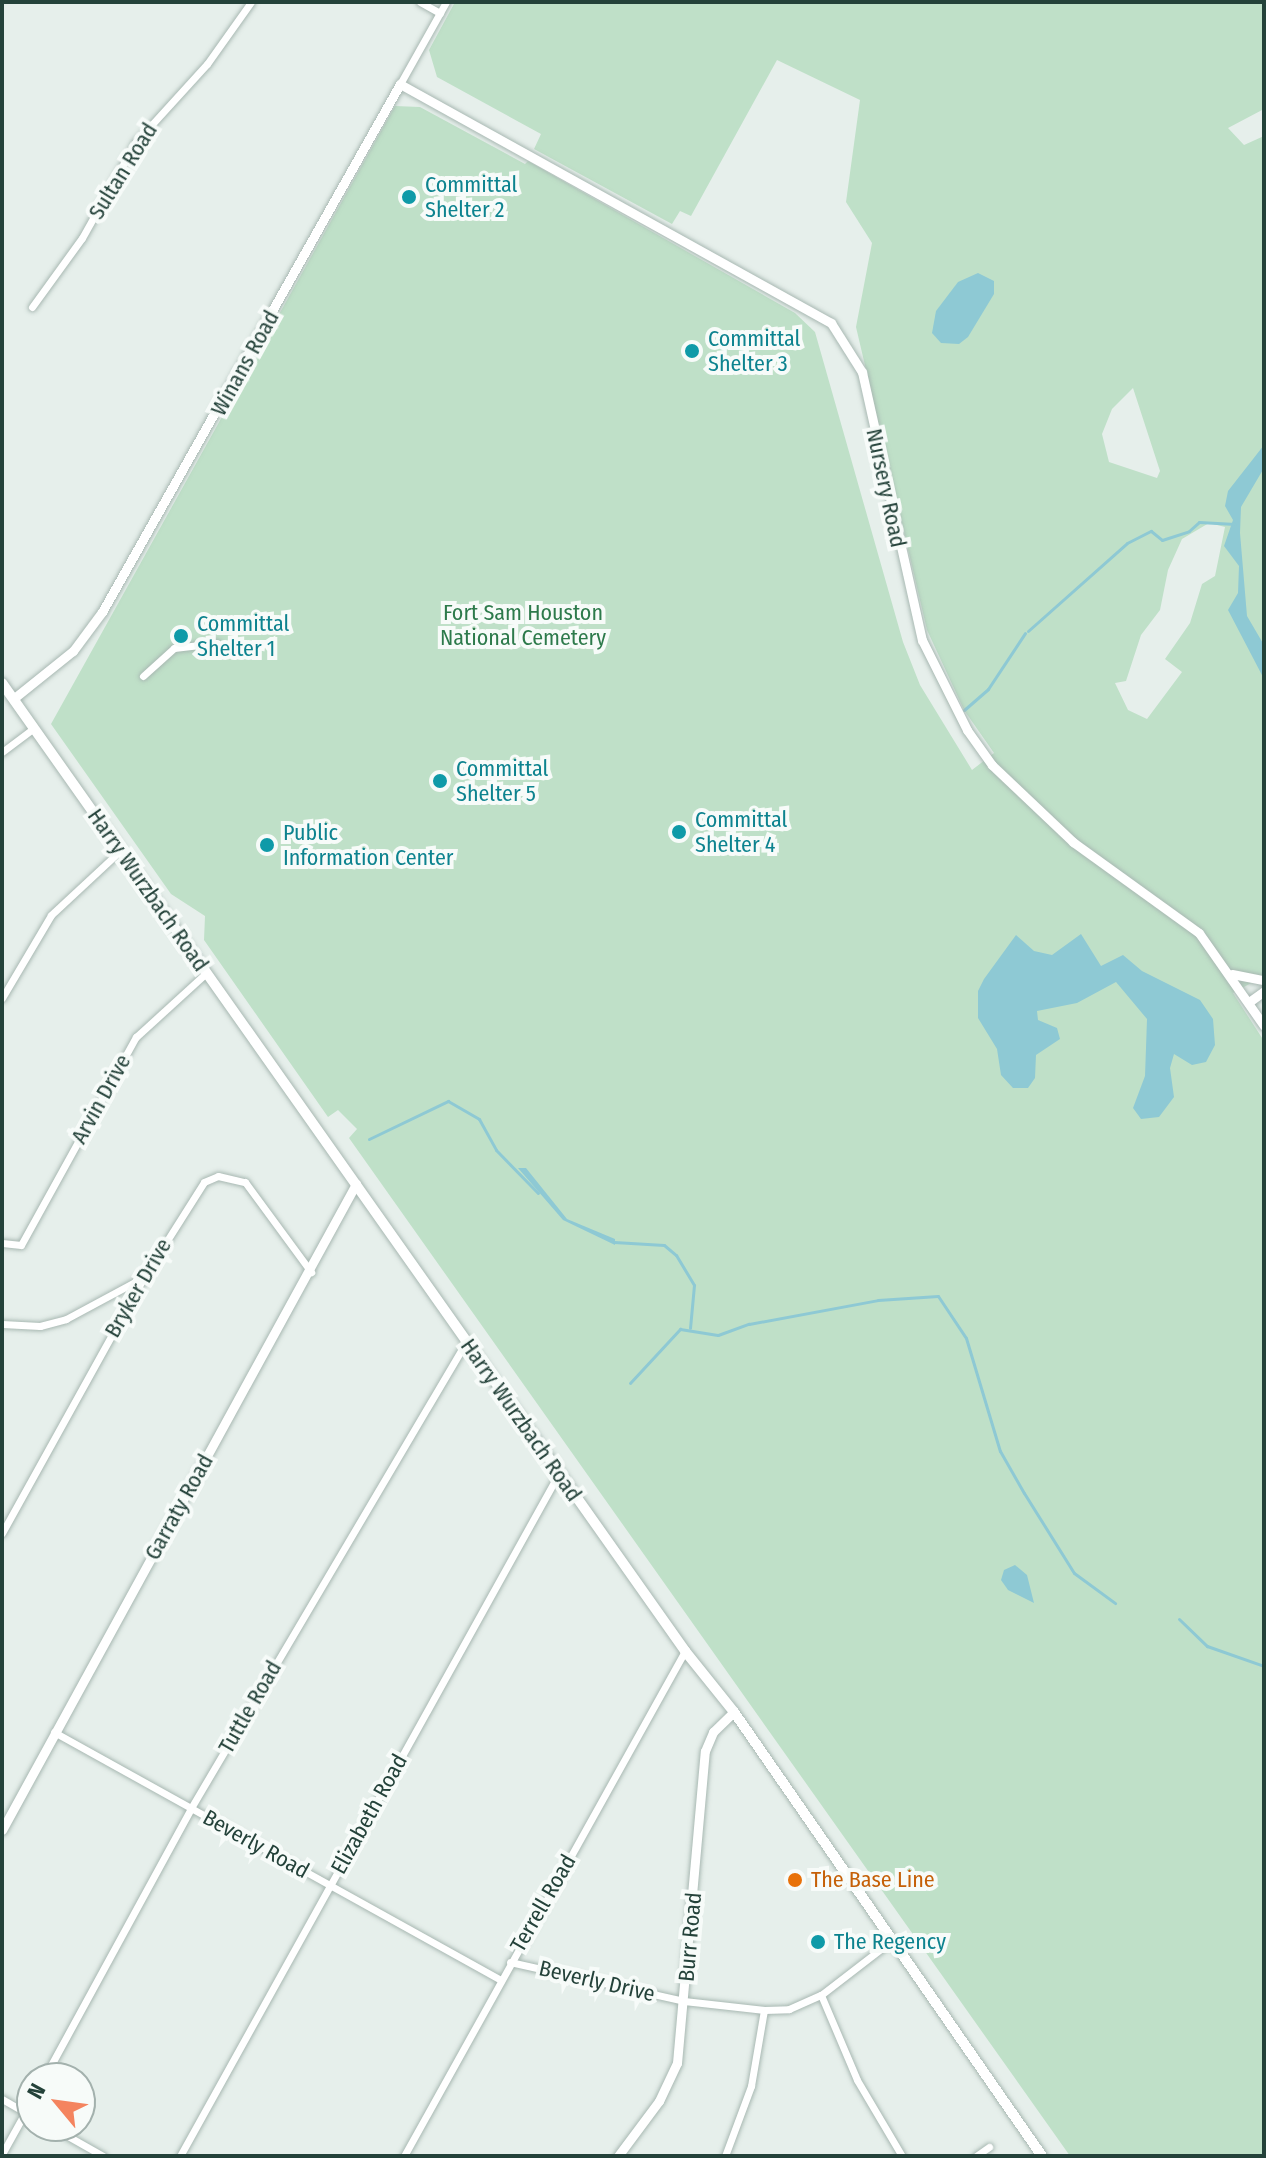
<!DOCTYPE html>
<html>
<head>
<meta charset="utf-8">
<style>
  body { margin:0 }
  #map { position:relative; width:1266px; height:2158px; overflow:hidden; background:#e6efeb; font-family:"Fira Sans Condensed",sans-serif }
  div>[style] { position:absolute }
  .green>* { inset:0; background:#bfe0c8 }
  .water>* { inset:0; background:#8ec9d4 }
  .stream>* { height:3px; margin:-1.5px; padding:0 1.5px; transform-origin:1.5px; border-radius:1.5px; background:#8ec9d4 }
  .roads { filter:drop-shadow(0 0 2px #a8b8b2) drop-shadow(0 0 2px #a8b8b2) }
  .minor>* { height:7px; margin:-3.5px; padding:0 3.5px; transform-origin:3.5px; border-radius:3.5px; background:#fff }
  .tertiary>* { height:9px; margin:-4.5px; padding:0 4.5px; transform-origin:4.5px; border-radius:4.5px; background:#fff }
  .secondary>* { height:10px; margin:-5px; padding:0 5px; transform-origin:5px; border-radius:5px; background:#fff }
  .dots>* { width:22px; height:22px; translate:-50% -50%; box-sizing:border-box; border:4px solid #f7fbf9; border-radius:50% }
  span { translate:-50% -50%; white-space:nowrap; text-align:center; line-height:1.15; -webkit-text-stroke:8px #f7fbf9; paint-order:stroke }
  .street-label { font-size:22px; color:#24423a }
  .culture-label { font-size:22px; color:#0d838f }
  .left { translate:0 -50%; text-align:left }
  .park-label { font-size:22px; color:#2d7a4b }
  .food-label { font-size:22px; color:#c56008 }
  .frame { position:absolute; inset:0; border:4px solid #24423a; pointer-events:none }
  .north { position:absolute; left:16px; top:2062px; width:80px; height:80px; box-sizing:border-box; background:#f7fbf9; border:2px solid #a3b1ad; border-radius:50%; rotate:299deg; font-size:22px; font-weight:700; line-height:32px; text-align:center; color:#24423a }
  .north::after { content:''; display:block; margin:auto; width:28px; height:36px; background:#f4845f; clip-path:polygon(50% 0,100% 100%,50% 72%,0 100%) }
</style>
</head>
<body>
<div id="map">
  <div class="green">
    <div style="clip-path:polygon(evenodd,455px 2px,1264px 2px,1264px 109px,1228px 128px,1244px 145px,1264px 136px,1264px 976px,1233px 993px,1264px 1041px,1264px 2156px,1070px 2156px,349px 1138px,357px 1129px,338px 1110px,328px 1117px,204px 940px,205px 916px,171px 894px,51px 724px,395px 106px,420px 107px,525px 164px,528px 161px,795px 313px,815px 332px,903px 642px,920px 685px,972px 770px,994px 753px,964px 710px,927px 630px,856px 327px,872px 243px,846px 202px,860px 100px,777px 60px,691px 216px,680px 211px,672px 224px,534px 149px,541px 134px,437px 77px,429px 50px,455px 2px,1133px 388px,1160px 471px,1157px 478px,1109px 462px,1102px 434px,1112px 409px,1133px 388px,455px 2px,1209px 523px,1225px 527px,1215px 576px,1202px 584px,1190px 623px,1165px 659px,1182px 672px,1147px 719px,1128px 710px,1115px 683px,1126px 681px,1141px 635px,1160px 610px,1168px 570px,1182px 539px,1209px 523px)"></div>
  </div>
  <div class="water">
    <div style="clip-path:polygon(978px 273px,994px 281px,994px 294px,968px 337px,959px 344px,941px 343px,932px 333px,936px 311px,958px 282px)"></div>
    <div style="clip-path:polygon(1264px 445px,1264px 468px,1241px 507px,1240px 533px,1247px 616px,1264px 645px,1264px 679px,1228px 610px,1238px 593px,1239px 566px,1224px 546px,1233px 520px,1225px 506px,1228px 491px)"></div>
    <div style="clip-path:polygon(1081px 934px,1101px 966px,1123px 955px,1142px 971px,1200px 1000px,1213px 1019px,1215px 1045px,1206px 1062px,1192px 1065px,1174px 1054px,1170px 1068px,1174px 1097px,1159px 1117px,1141px 1119px,1133px 1108px,1145px 1076px,1147px 1019px,1116px 982px,1077px 1003px,1037px 1011px,1038px 1020px,1057px 1028px,1060px 1039px,1036px 1055px,1035px 1078px,1028px 1088px,1013px 1088px,1001px 1075px,997px 1049px,978px 1018px,978px 991px,984px 979px,1016px 935px,1034px 951px,1052px 955px)"></div>
    <div style="clip-path:polygon(518px 1168px,526px 1168px,567px 1219px,615px 1239px,615px 1245px,563px 1220px)"></div>
    <div style="clip-path:polygon(1015px 1565px,1027px 1575px,1034px 1603px,1008px 1590px,1001px 1580px,1004px 1570px)"></div>
  </div>
  <div class="stream">
    <div style="left:1028px;top:631px;width:132px;rotate:-41.6deg"></div>
    <div style="left:1127px;top:543px;width:27px;rotate:-27deg"></div>
    <div style="left:1151px;top:531px;width:14px;rotate:39deg"></div>
    <div style="left:1162px;top:540px;width:28px;rotate:-18deg"></div>
    <div style="left:1189px;top:531px;width:13px;rotate:-42deg"></div>
    <div style="left:1199px;top:522px;width:36px;rotate:3deg"></div>
    <div style="left:964px;top:710px;width:32px;rotate:-41deg"></div>
    <div style="left:988px;top:689px;width:67px;rotate:-56.5deg"></div>
    <div style="left:369px;top:1139px;width:88px;rotate:-25.7deg"></div>
    <div style="left:448px;top:1101px;width:36px;rotate:30deg"></div>
    <div style="left:479px;top:1119px;width:35px;rotate:61deg"></div>
    <div style="left:496px;top:1150px;width:60px;rotate:45.7deg"></div>
    <div style="left:614px;top:1242px;width:50px;rotate:3.4deg"></div>
    <div style="left:664px;top:1245px;width:16px;rotate:40deg"></div>
    <div style="left:676px;top:1255px;width:35px;rotate:59deg"></div>
    <div style="left:694px;top:1285px;width:43px;rotate:95.3deg"></div>
    <div style="left:630px;top:1383px;width:74px;rotate:-47.2deg"></div>
    <div style="left:680px;top:1329px;width:38px;rotate:9deg"></div>
    <div style="left:718px;top:1335px;width:33px;rotate:-20deg"></div>
    <div style="left:749px;top:1324px;width:131px;rotate:-10.5deg"></div>
    <div style="left:878px;top:1300px;width:60px;rotate:-3.8deg"></div>
    <div style="left:938px;top:1296px;width:50px;rotate:56.3deg"></div>
    <div style="left:966px;top:1338px;width:118px;rotate:73.3deg"></div>
    <div style="left:1000px;top:1451px;width:48px;rotate:60.3deg"></div>
    <div style="left:1024px;top:1493px;width:94px;rotate:58deg"></div>
    <div style="left:1074px;top:1573px;width:51px;rotate:36.2deg"></div>
    <div style="left:1179px;top:1619px;width:39px;rotate:44deg"></div>
    <div style="left:1207px;top:1646px;width:60px;rotate:19.3deg"></div>
  </div>
  <div class="roads">
    <div class="minor">
      <div style="left:420px;top:2px;width:23px;rotate:29deg"></div>
      <div style="left:400px;top:84px;width:94px;rotate:-60.7deg"></div>
      <div style="left:32px;top:307px;width:85px;rotate:-54.1deg"></div>
      <div style="left:82px;top:238px;width:109px;rotate:-60.8deg"></div>
      <div style="left:135px;top:143px;width:107px;rotate:-47.7deg"></div>
      <div style="left:207px;top:64px;width:76px;rotate:-54.6deg"></div>
      <div style="left:143px;top:676px;width:42px;rotate:-42.1deg"></div>
      <div style="left:174px;top:648px;width:43px;rotate:-6.6deg"></div>
      <div style="left:2px;top:752px;width:40px;rotate:-37deg"></div>
      <div style="left:2px;top:998px;width:96px;rotate:-59.4deg"></div>
      <div style="left:51px;top:915px;width:96px;rotate:-42.9deg"></div>
      <div style="left:2px;top:1243px;width:19px;rotate:6deg"></div>
      <div style="left:21px;top:1245px;width:238px;rotate:-61.1deg"></div>
      <div style="left:136px;top:1037px;width:95px;rotate:-42.4deg"></div>
      <div style="left:2px;top:1324px;width:38px;rotate:3deg"></div>
      <div style="left:40px;top:1326px;width:27px;rotate:-15deg"></div>
      <div style="left:66px;top:1319px;width:86px;rotate:-28.3deg"></div>
      <div style="left:2px;top:1533px;width:293px;rotate:-61deg"></div>
      <div style="left:144px;top:1277px;width:112px;rotate:-57.7deg"></div>
      <div style="left:204px;top:1182px;width:15px;rotate:-23deg"></div>
      <div style="left:218px;top:1176px;width:28px;rotate:13deg"></div>
      <div style="left:245px;top:1182px;width:112px;rotate:53.7deg"></div>
      <div style="left:54px;top:1732px;width:509px;rotate:29.03deg"></div>
      <div style="left:510px;top:1962px;width:178px;rotate:12.6deg"></div>
      <div style="left:684px;top:2001px;width:81px;rotate:6.4deg"></div>
      <div style="left:764px;top:2010px;width:25px;rotate:-2deg"></div>
      <div style="left:789px;top:2009px;width:35px;rotate:-24deg"></div>
      <div style="left:821px;top:1995px;width:88px;rotate:-37.6deg"></div>
      <div style="left:821px;top:1995px;width:92px;rotate:67deg"></div>
      <div style="left:857px;top:2080px;width:88px;rotate:59.4deg"></div>
      <div style="left:44px;top:2078px;width:307px;rotate:-61.4deg"></div>
      <div style="left:191px;top:1808px;width:541px;rotate:-59.45deg"></div>
      <div style="left:2px;top:2099px;width:34px;rotate:30deg"></div>
      <div style="left:50px;top:2126px;width:61px;rotate:29.5deg"></div>
      <div style="left:2px;top:2154px;width:62px;rotate:-60.9deg"></div>
      <div style="left:180px;top:2156px;width:781px;rotate:-60.97deg"></div>
      <div style="left:404px;top:2156px;width:578px;rotate:-60.91deg"></div>
      <div style="left:725px;top:2156px;width:75px;rotate:-69.6deg"></div>
      <div style="left:751px;top:2086px;width:77px;rotate:-80.3deg"></div>
      <div style="left:976px;top:2156px;width:16px;rotate:-35deg"></div>
    </div>
    <div class="tertiary">
      <div style="left:13px;top:699px;width:77px;rotate:-38.7deg"></div>
      <div style="left:73px;top:651px;width:49px;rotate:-53.4deg"></div>
      <div style="left:102px;top:612px;width:606px;rotate:-60.56deg"></div>
      <div style="left:400px;top:84px;width:493px;rotate:29deg"></div>
      <div style="left:831px;top:323px;width:58px;rotate:57.7deg"></div>
      <div style="left:862px;top:372px;width:275px;rotate:77.4deg"></div>
      <div style="left:922px;top:640px;width:101px;rotate:63.4deg"></div>
      <div style="left:967px;top:730px;width:43px;rotate:54.5deg"></div>
      <div style="left:992px;top:765px;width:112px;rotate:43.5deg"></div>
      <div style="left:1073px;top:842px;width:155px;rotate:35.8deg"></div>
      <div style="left:1199px;top:933px;width:113px;rotate:55deg"></div>
      <div style="left:1232px;top:974px;width:33px;rotate:11deg"></div>
      <div style="left:1249px;top:1002px;width:19px;rotate:-36deg"></div>
      <div style="left:2px;top:1830px;width:737px;rotate:-61.28deg"></div>
      <div style="left:618px;top:2156px;width:69px;rotate:-53.3deg"></div>
      <div style="left:659px;top:2101px;width:42px;rotate:-64.7deg"></div>
      <div style="left:677px;top:2063px;width:313px;rotate:-84.9deg"></div>
      <div style="left:705px;top:1751px;width:21px;rotate:-67deg"></div>
      <div style="left:713px;top:1732px;width:29px;rotate:-44deg"></div>
    </div>
    <div class="secondary">
      <div style="left:2px;top:683px;width:1185px;rotate:54.79deg"></div>
      <div style="left:685px;top:1651px;width:78px;rotate:51.2deg"></div>
      <div style="left:734px;top:1712px;width:540px;rotate:55.25deg"></div>
    </div>
  </div>
  <div class="dots">
    <div style="left:409px;top:197px;background:#0f9aa8"></div>
    <div style="left:692px;top:351px;background:#0f9aa8"></div>
    <div style="left:181px;top:636px;background:#0f9aa8"></div>
    <div style="left:440px;top:781px;background:#0f9aa8"></div>
    <div style="left:679px;top:832px;background:#0f9aa8"></div>
    <div style="left:267px;top:845px;background:#0f9aa8"></div>
    <div style="left:795px;top:1880px;background:#e8710a"></div>
    <div style="left:818px;top:1942px;background:#0f9aa8"></div>
  </div>
  <div class="street-label">
    <span style="left:123px;top:171px;rotate:-58deg">Sultan Road</span>
    <span style="left:245px;top:363px;rotate:-61deg">Winans Road</span>
    <span style="left:886px;top:488px;rotate:78deg">Nursery Road</span>
    <span style="left:148px;top:890px;rotate:55deg">Harry Wurzbach Road</span>
    <span style="left:101px;top:1099px;rotate:-61deg">Arvin Drive</span>
    <span style="left:138px;top:1288px;rotate:-60deg">Bryker Drive</span>
    <span style="left:521px;top:1420px;rotate:55deg">Harry Wurzbach Road</span>
    <span style="left:179px;top:1507px;rotate:-61deg">Garraty Road</span>
    <span style="left:250px;top:1707px;rotate:-60deg">Tuttle Road</span>
    <span style="left:369px;top:1814px;rotate:-61deg">Elizabeth Road</span>
    <span style="left:256px;top:1844px;rotate:29deg">Beverly Road</span>
    <span style="left:543px;top:1903px;rotate:-60deg">Terrell Road</span>
    <span style="left:690px;top:1937px;rotate:-85deg">Burr Road</span>
    <span style="left:597px;top:1981px;rotate:13deg">Beverly Drive</span>
  </div>
  <div class="culture-label">
    <span class="left" style="left:425px;top:197px">Committal<br>Shelter 2</span>
    <span class="left" style="left:708px;top:351px">Committal<br>Shelter 3</span>
    <span class="left" style="left:197px;top:636px">Committal<br>Shelter 1</span>
    <span class="left" style="left:456px;top:781px">Committal<br>Shelter 5</span>
    <span class="left" style="left:695px;top:832px">Committal<br>Shelter 4</span>
    <span class="left" style="left:283px;top:845px">Public<br>Information Center</span>
    <span class="left" style="left:834px;top:1942px">The Regency</span>
  </div>
  <div class="park-label">
    <span style="left:523px;top:625px">Fort Sam Houston<br>National Cemetery</span>
  </div>
  <div class="food-label">
    <span class="left" style="left:811px;top:1880px">The Base Line</span>
  </div>
  <div class="frame"></div>
  <div class="north">N</div>
</div>
</body>
</html>
